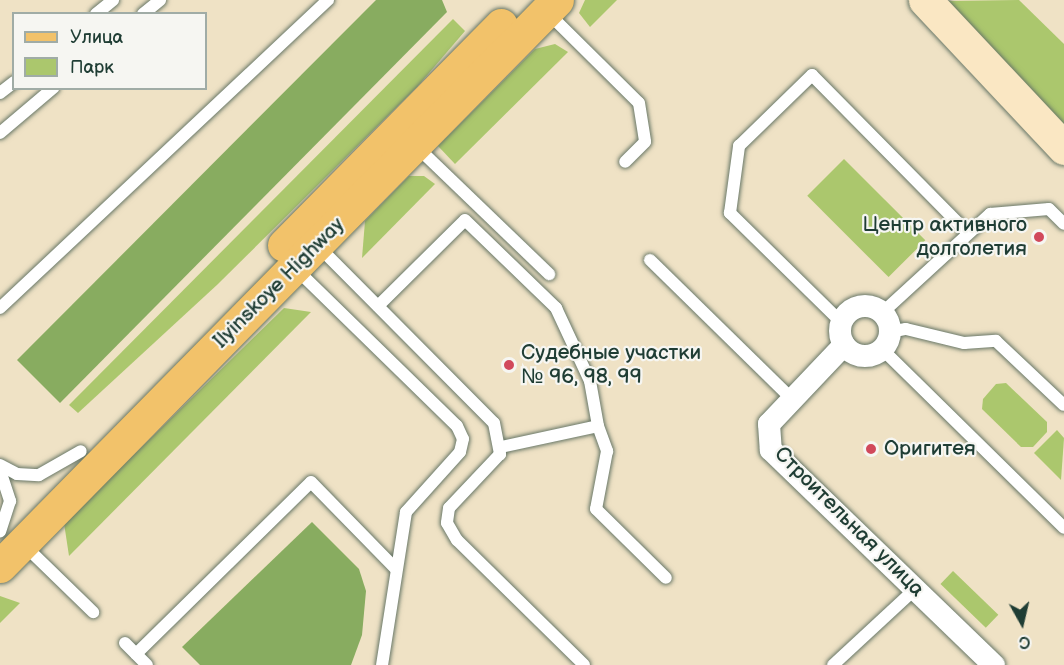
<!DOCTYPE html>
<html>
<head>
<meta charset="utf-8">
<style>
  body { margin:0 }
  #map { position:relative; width:1064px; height:665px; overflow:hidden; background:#efe2c5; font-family:"Balsamiq Sans",sans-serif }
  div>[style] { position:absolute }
  .green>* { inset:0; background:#abc76d; transform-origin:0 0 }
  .forest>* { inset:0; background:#88ac60 }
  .roads { filter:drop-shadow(0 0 2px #687767) drop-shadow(0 0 2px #687767) }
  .lane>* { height:12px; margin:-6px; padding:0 6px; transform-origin:6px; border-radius:6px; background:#fff }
  .street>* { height:22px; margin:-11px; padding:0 11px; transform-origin:11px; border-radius:11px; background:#fff }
  .street>.ring { margin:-11px; padding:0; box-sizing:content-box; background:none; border:22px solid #fff; border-radius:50% }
  .secondary>* { height:33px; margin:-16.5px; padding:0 16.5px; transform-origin:16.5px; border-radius:16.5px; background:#fae7c3 }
  .primary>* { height:33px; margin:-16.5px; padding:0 16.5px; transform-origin:16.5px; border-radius:16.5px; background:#f2c26a }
  .dots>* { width:16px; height:16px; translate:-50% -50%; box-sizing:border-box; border:3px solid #f6f6f2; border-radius:50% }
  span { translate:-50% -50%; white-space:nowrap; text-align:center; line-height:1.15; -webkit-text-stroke:4.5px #f6f6f2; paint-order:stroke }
  .poi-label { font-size:21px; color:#1f3d34 }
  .right { translate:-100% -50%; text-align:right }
  .left { translate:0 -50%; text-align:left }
  .street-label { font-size:21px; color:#1f3d34 }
  .legend { position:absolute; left:12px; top:12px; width:195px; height:78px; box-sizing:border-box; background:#f6f6f2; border:2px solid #a0aca6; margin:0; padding:8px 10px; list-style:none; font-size:18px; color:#1f3d34 }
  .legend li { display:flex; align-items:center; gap:12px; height:30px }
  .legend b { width:30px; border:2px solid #a0aca6 }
  .north { position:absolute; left:992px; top:593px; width:60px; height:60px; -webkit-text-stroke:4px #f6f6f2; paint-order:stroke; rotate:172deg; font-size:16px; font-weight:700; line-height:24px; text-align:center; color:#1f3d34 }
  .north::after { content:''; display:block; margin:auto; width:21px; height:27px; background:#1f3d34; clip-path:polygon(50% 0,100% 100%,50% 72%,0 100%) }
</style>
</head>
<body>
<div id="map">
  <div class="green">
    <div style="clip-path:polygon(585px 0,617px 0,590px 27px,579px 13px)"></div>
    <div style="clip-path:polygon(1019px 0,1064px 44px,1064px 125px,948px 1px)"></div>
    <div style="clip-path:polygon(453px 19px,465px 31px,417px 87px,218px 284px,78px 413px,69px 405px)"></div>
    <div style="clip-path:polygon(555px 44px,568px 52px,455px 164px,438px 146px,535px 49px)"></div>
    <div style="left:844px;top:159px;width:115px;height:52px;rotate:45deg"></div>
    <div style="clip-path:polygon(409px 176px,424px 176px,435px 184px,362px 258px,365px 221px)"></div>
    <div style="clip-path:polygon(284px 308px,311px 312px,69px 556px,64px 523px)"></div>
    <div style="clip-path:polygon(1006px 383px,1047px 422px,1047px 432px,1033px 447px,1021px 447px,982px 409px,983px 399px,996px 384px)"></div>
    <div style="clip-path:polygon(1057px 430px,1064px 438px,1061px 480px,1034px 453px)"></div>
    <div style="left:953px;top:571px;width:63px;height:18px;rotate:44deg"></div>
    <div style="clip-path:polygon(0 596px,20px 603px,0 623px)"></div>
  </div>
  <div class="forest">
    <div style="clip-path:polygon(376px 0,442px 0,447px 12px,60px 403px,17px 360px)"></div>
    <div style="clip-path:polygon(312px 522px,359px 569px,366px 591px,362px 635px,351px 665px,200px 665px,182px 647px)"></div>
  </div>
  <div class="roads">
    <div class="lane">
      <div style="left:547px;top:12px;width:129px;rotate:44.7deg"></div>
      <div style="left:639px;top:103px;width:39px;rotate:81deg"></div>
      <div style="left:645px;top:142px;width:28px;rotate:135deg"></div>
      <div style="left:96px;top:14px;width:22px;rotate:-39deg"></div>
      <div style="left:143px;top:14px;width:22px;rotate:-39deg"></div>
      <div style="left:0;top:93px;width:18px;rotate:-38deg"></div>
      <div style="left:0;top:133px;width:70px;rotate:-40.3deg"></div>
      <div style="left:416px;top:146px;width:185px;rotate:43.9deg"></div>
      <div style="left:317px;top:245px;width:251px;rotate:45.2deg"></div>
      <div style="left:494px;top:423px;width:32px;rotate:79deg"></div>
      <div style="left:500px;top:454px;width:74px;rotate:133.4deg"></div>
      <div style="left:449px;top:508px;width:15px;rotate:98deg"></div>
      <div style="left:447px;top:523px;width:20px;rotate:60deg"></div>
      <div style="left:457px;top:540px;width:178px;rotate:44.5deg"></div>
      <div style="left:650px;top:260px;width:200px;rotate:44.4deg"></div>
      <div style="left:295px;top:268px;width:226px;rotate:44.3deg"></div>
      <div style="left:457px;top:426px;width:14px;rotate:65deg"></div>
      <div style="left:463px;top:439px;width:13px;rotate:103deg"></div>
      <div style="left:460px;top:452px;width:81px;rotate:132deg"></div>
      <div style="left:406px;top:512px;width:155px;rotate:98.9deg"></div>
      <div style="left:378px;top:306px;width:122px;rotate:-44.7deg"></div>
      <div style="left:465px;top:220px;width:127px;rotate:44deg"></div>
      <div style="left:556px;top:308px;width:81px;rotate:65deg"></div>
      <div style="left:590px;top:381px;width:46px;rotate:79.9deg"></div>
      <div style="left:0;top:308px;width:450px;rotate:-43.2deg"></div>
      <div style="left:882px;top:313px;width:147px;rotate:-42.5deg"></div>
      <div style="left:990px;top:214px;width:59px;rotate:-4.8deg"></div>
      <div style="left:1049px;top:209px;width:21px;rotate:45deg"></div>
      <div style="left:841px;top:322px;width:156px;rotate:-135.5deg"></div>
      <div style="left:730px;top:213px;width:68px;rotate:-82.3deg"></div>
      <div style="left:739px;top:146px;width:102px;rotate:-44.2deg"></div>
      <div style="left:812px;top:75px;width:222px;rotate:45.4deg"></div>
      <div style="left:890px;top:332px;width:16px;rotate:-11deg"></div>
      <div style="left:906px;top:329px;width:60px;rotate:13.6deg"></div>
      <div style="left:964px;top:343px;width:32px;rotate:-4deg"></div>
      <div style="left:996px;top:341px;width:93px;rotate:43.3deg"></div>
      <div style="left:882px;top:349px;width:255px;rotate:44.5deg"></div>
      <div style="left:501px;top:447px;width:99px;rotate:-12.2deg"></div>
      <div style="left:598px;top:426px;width:27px;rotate:70deg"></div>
      <div style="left:607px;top:451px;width:59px;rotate:100.7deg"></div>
      <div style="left:596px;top:509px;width:98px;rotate:44.6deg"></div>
      <div style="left:0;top:465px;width:19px;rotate:28deg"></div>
      <div style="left:17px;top:474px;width:22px;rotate:3deg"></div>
      <div style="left:39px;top:475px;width:48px;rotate:-29.7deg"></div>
      <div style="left:0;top:470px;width:33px;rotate:72deg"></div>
      <div style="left:10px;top:501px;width:32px;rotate:108deg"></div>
      <div style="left:23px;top:544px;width:98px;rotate:44.2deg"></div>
      <div style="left:125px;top:643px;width:31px;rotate:45deg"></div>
      <div style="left:136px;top:654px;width:245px;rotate:-44.5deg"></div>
      <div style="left:311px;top:482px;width:120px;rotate:45.7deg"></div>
      <div style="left:833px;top:665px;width:112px;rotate:-42.8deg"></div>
    </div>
    <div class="street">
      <div class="ring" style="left:840px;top:306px;width:28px;height:28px"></div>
      <div style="left:844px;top:345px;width:109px;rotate:133.5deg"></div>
      <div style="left:769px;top:424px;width:26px;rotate:86deg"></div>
      <div style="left:771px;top:450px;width:310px;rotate:44deg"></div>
    </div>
    <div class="secondary">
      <div style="left:925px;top:0;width:203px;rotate:46.8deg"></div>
    </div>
    <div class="primary">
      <div style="left:284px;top:245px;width:309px;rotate:-45.4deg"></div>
      <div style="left:0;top:566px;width:794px;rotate:-45.46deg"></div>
    </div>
  </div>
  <div class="dots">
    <div style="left:1039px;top:237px;background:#d1495b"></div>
    <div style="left:509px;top:365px;background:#d1495b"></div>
    <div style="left:871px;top:449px;background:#d1495b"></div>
  </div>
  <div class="poi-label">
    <span class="right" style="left:1027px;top:237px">Центр активного<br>долголетия</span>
    <span class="left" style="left:521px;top:365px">Судебные участки<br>№ 96, 98, 99</span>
    <span class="left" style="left:884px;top:449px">Оригитея</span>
  </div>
  <div class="street-label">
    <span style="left:279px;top:283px;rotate:-45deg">Ilyinskoye Highway</span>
    <span style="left:849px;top:522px;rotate:45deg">Строительная улица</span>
  </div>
  <ul class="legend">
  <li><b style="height:8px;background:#f2c26a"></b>Улица</li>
  <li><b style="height:16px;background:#abc76d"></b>Парк</li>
  </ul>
  <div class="north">С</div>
</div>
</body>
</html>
